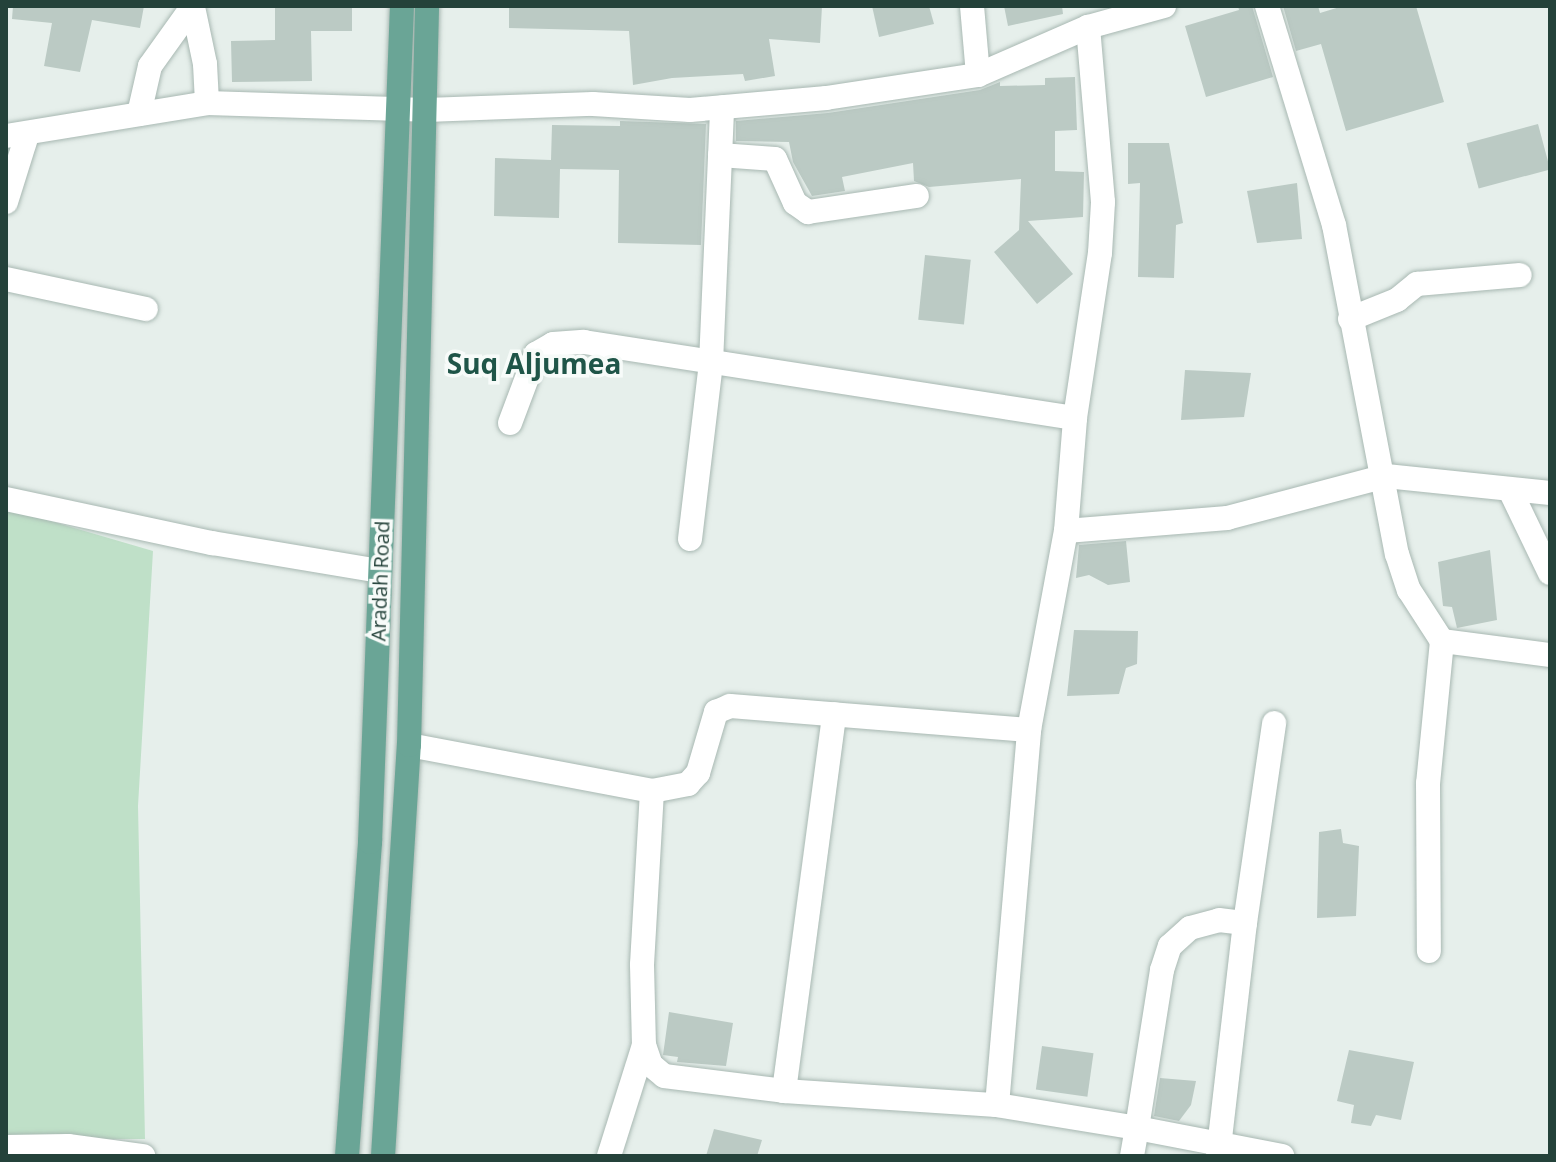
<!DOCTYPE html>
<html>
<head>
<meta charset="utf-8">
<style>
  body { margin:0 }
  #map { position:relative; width:1556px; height:1162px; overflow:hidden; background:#e6efeb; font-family:"Open Sans",sans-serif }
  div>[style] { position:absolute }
  .green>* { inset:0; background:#bfe0c8 }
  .building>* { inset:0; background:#bbcac4; transform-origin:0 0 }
  .roads { filter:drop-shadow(0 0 2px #a8b8b2) drop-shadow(0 0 2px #a8b8b2) }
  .minor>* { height:24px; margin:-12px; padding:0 12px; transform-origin:12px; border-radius:12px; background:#fff }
  .primary>* { height:24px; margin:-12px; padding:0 12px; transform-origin:12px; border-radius:12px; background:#6aa596 }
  span { translate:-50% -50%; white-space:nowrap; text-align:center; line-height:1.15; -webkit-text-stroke:7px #f7fbf9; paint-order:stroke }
  .street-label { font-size:20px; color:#24423a }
  .district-label { font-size:28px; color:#1f5548; font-weight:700 }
  .frame { position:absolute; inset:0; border:8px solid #24423a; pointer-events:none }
</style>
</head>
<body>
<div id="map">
  <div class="green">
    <div style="clip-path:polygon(6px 508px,153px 551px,138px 806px,145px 1139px,8px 1139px)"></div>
  </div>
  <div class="building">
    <div style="clip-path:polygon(13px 6px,144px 6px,140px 28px,92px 20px,80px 72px,44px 66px,52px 23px,12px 19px)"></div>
    <div style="clip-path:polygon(275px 6px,352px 6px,352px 31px,311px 31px,312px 81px,232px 82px,231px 41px,275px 40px)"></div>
    <div style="clip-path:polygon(509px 6px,822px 6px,820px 43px,769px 39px,775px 76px,745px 81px,743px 74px,672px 78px,633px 85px,629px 31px,509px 28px)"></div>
    <div style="clip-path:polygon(872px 6px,929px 6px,934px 24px,879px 37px)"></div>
    <div style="clip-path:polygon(1004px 6px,1062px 6px,1063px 14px,1008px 26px)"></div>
    <div style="clip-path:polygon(1238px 6px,1252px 6px,1273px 77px,1206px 97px,1185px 26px,1239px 10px)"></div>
    <div style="clip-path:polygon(1283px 6px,1318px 6px,1320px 13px,1343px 6px,1416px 6px,1444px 102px,1346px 131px,1321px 44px,1296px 51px)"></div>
    <div style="clip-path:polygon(1075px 77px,1077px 130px,1055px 131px,1055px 171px,1084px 172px,1083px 217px,1028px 221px,1073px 274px,1037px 304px,994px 252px,1019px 230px,1021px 179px,929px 187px,914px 181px,913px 163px,842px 177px,845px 191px,812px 196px,793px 162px,789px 142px,736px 141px,736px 121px,828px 113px,980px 90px,1000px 82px,1000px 86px,1045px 85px,1045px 78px)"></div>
    <div style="clip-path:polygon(620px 121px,706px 124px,701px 245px,618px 243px,619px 170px,560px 169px,559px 218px,494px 216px,495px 158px,551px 160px,552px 125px,620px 126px)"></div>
    <div style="left:1538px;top:124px;width:47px;height:74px;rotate:75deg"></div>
    <div style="clip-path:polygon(1128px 143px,1169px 143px,1183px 223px,1176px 225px,1174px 278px,1138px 277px,1140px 183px,1128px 184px)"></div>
    <div style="clip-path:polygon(1297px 183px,1302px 239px,1257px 243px,1247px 191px)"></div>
    <div style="left:925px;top:255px;width:46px;height:65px;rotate:6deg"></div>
    <div style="clip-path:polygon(1185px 370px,1251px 373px,1244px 417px,1181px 420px)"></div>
    <div style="clip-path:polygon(1126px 541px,1130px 582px,1108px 585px,1089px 575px,1076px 578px,1079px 545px)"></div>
    <div style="clip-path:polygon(1490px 550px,1497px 620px,1457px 628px,1452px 607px,1443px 606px,1438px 562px)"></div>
    <div style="clip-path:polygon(1074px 630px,1138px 631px,1137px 664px,1126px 668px,1119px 694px,1067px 696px)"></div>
    <div style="clip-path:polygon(1341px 829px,1343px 843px,1359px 846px,1356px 916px,1317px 918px,1319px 832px)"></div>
    <div style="clip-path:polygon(669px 1012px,733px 1023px,726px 1066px,677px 1062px,678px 1057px,663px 1055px)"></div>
    <div style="left:1042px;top:1046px;width:52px;height:44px;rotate:8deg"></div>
    <div style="clip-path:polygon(1349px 1050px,1414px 1062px,1401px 1120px,1376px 1115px,1371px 1126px,1351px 1123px,1354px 1105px,1337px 1101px)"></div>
    <div style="clip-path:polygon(1160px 1078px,1196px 1081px,1191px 1105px,1179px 1121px,1154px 1116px)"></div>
    <div style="clip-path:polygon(714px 1129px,762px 1140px,757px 1156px,706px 1156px)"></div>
  </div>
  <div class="roads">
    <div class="minor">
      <div style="left:972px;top:6px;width:69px;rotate:85deg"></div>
      <div style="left:1267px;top:6px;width:229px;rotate:73deg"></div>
      <div style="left:1334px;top:225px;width:335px;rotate:79.2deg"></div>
      <div style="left:1397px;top:554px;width:38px;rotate:72deg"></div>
      <div style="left:1409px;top:590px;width:61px;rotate:57.1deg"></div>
      <div style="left:1442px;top:641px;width:143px;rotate:95.6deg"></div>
      <div style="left:1428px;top:783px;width:168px;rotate:89.7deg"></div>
      <div style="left:193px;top:7px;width:58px;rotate:78.1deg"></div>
      <div style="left:205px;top:64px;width:39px;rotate:87deg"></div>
      <div style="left:139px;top:114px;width:49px;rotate:-77.1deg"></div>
      <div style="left:150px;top:66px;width:74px;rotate:-54.4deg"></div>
      <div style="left:6px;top:136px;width:204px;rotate:-9.3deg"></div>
      <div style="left:207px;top:103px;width:219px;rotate:1.8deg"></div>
      <div style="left:426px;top:110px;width:167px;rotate:-2.1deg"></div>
      <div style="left:593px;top:104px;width:97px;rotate:3.5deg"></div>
      <div style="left:690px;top:110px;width:137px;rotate:-5deg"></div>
      <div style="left:826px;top:98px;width:154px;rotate:-8.6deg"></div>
      <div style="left:978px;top:75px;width:120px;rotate:-23.6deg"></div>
      <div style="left:1088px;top:27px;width:79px;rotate:-15.4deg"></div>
      <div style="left:720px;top:155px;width:55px;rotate:4.2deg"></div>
      <div style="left:775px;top:159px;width:48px;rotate:65.6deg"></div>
      <div style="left:795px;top:203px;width:16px;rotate:35deg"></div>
      <div style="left:808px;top:212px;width:110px;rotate:-8.4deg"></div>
      <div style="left:6px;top:202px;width:70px;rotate:-72.6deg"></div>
      <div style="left:6px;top:279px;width:143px;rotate:12.1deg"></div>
      <div style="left:1350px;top:319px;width:51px;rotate:-22deg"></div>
      <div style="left:1397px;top:300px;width:26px;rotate:-39deg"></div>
      <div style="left:1417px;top:284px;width:103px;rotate:-5deg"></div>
      <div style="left:510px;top:423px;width:74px;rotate:-69.4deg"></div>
      <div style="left:536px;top:354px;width:20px;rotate:-30deg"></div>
      <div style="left:553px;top:344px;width:31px;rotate:-4deg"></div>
      <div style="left:584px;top:342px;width:497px;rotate:8.8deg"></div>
      <div style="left:1510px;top:490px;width:92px;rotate:64.3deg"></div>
      <div style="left:6px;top:499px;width:211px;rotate:12.1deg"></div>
      <div style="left:212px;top:543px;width:170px;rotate:9.5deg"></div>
      <div style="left:1066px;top:531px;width:162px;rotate:-4.6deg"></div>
      <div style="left:1227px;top:518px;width:164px;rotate:-14.8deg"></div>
      <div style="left:1386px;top:476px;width:165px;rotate:5.9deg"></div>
      <div style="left:690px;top:539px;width:177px;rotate:-83.2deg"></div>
      <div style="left:711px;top:363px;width:256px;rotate:-87.5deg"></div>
      <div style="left:1442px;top:641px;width:109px;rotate:7.4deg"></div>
      <div style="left:409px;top:745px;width:247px;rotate:10.7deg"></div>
      <div style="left:652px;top:791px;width:37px;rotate:-11deg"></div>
      <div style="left:688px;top:784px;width:15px;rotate:-48deg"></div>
      <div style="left:698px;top:773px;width:64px;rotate:-73.6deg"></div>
      <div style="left:716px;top:712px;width:15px;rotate:-23deg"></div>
      <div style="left:730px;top:706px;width:300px;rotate:4.6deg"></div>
      <div style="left:652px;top:791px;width:174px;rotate:93.3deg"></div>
      <div style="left:642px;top:965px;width:80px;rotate:88.6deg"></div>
      <div style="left:644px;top:1045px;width:21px;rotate:71deg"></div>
      <div style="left:651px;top:1065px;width:17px;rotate:40deg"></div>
      <div style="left:664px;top:1076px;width:121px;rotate:7.1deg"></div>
      <div style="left:784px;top:1091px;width:213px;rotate:3.8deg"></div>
      <div style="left:997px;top:1105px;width:142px;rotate:9.3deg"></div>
      <div style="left:1137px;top:1128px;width:160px;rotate:-81deg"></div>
      <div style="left:1162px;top:970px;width:25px;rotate:-72deg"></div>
      <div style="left:1170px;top:946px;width:27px;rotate:-42deg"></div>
      <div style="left:1190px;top:928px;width:30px;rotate:-15deg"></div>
      <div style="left:1219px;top:920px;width:26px;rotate:7deg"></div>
      <div style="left:1245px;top:923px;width:202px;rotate:-81.7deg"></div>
      <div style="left:784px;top:1091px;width:380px;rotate:-82.4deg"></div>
      <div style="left:997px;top:1105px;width:376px;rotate:-85.1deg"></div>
      <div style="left:1029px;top:730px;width:202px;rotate:-79.5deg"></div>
      <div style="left:1066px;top:531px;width:113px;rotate:-85.4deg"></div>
      <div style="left:1075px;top:418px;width:167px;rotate:-81.4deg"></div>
      <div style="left:1100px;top:253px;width:51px;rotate:-86.6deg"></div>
      <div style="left:1103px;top:202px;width:176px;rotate:-94.9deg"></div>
      <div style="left:6px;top:1147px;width:62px;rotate:-0.9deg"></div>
      <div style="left:68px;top:1146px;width:76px;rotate:7.6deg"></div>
      <div style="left:609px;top:1156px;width:116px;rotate:-72.5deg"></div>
      <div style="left:1132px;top:1156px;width:28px;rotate:-80deg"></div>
      <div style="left:1137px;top:1128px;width:148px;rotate:10.9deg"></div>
      <div style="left:1218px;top:1156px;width:235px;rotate:-83.4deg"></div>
    </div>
    <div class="primary">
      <div style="left:347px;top:1156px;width:315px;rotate:-85.8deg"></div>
      <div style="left:370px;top:842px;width:837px;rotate:-87.81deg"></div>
      <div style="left:383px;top:1156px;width:412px;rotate:-86.4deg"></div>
      <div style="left:409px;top:745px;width:739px;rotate:-88.6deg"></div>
    </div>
  </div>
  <div class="street-label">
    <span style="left:380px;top:581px;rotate:-88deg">Aradah Road</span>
  </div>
  <div class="district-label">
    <span style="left:534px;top:363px">Suq Aljumea</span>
  </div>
  <div class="frame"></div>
</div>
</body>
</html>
